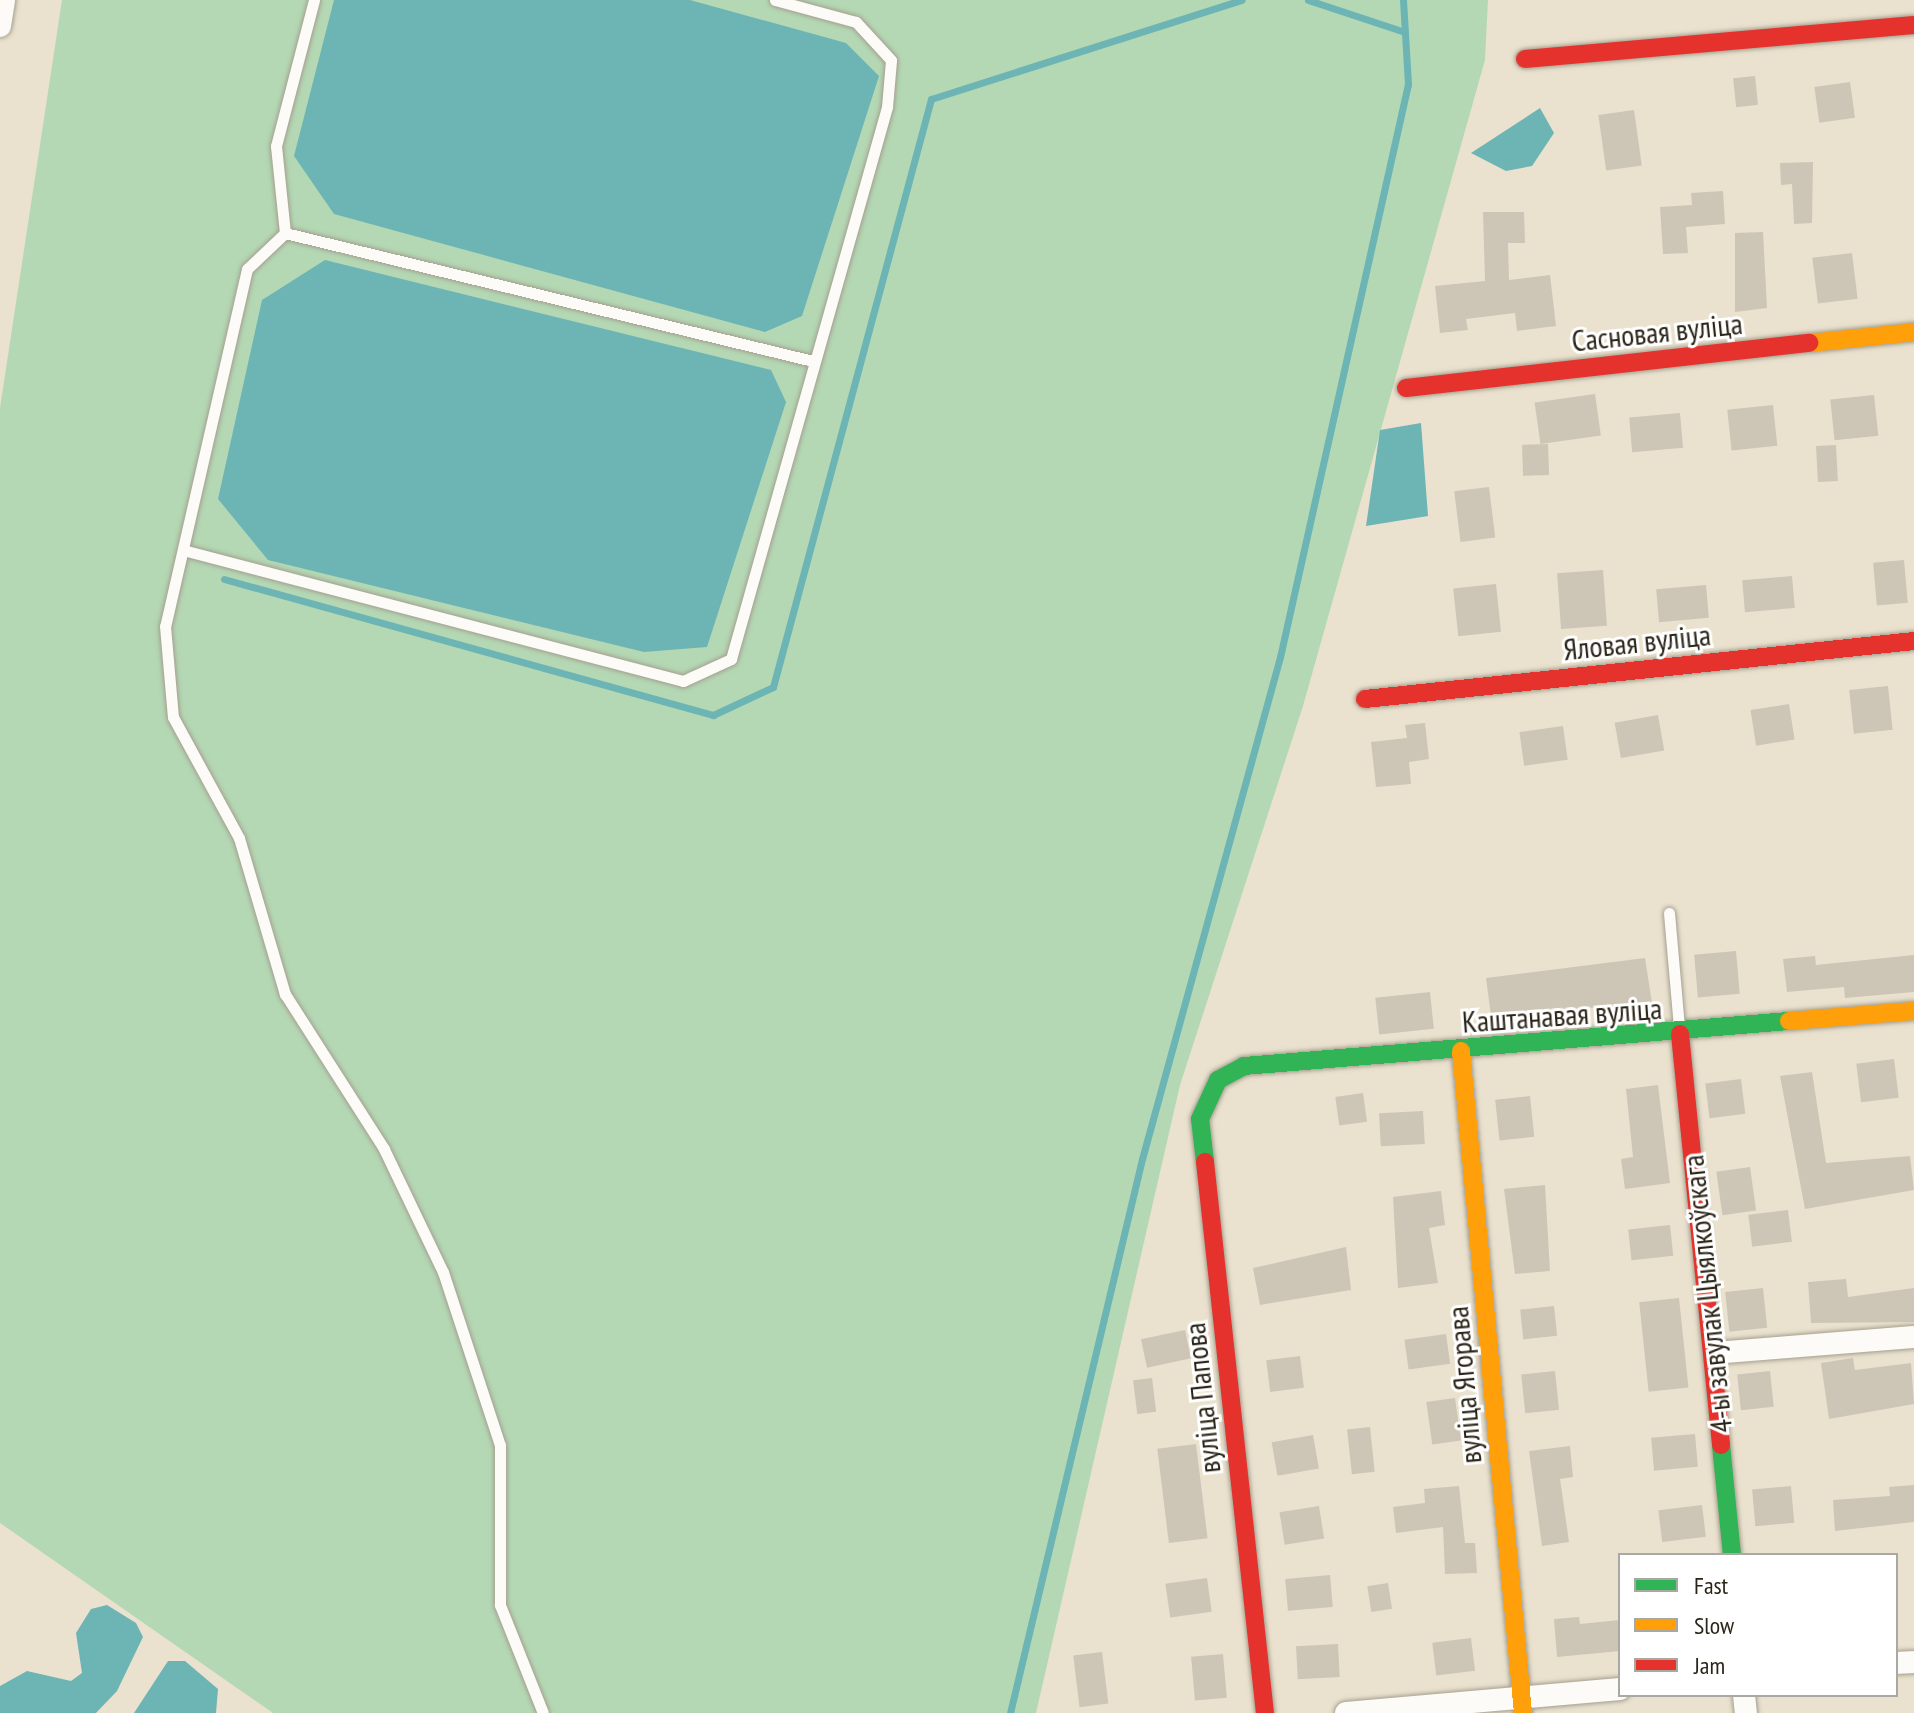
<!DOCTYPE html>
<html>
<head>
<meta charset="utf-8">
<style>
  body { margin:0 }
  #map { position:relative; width:1914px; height:1713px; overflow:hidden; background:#eae2ce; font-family:"PT Sans Narrow",sans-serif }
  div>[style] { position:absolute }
  .green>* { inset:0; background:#b4d8b4 }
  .water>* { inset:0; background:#6db4b5 }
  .stream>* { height:7px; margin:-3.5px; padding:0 3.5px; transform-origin:3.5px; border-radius:3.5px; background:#6db4b5 }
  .building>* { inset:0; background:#cdc6b7; transform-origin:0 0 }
  .roads { filter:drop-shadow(0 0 2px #a59f90) drop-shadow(0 0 2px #a59f90) }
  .lane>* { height:11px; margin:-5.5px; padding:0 5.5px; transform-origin:5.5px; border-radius:5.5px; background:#fcfbf8 }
  .street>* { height:22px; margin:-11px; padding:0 11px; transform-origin:11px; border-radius:11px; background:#fcfbf8 }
  .fast>* { height:18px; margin:-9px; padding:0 9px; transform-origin:9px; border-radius:9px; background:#30b455 }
  .slow>* { height:18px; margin:-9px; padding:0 9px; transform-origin:9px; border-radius:9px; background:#ff9f0a }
  .jam>* { height:18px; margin:-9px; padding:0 9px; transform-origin:9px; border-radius:9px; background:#e5322d }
  span { translate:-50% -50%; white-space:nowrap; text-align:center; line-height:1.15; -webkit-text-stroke:6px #fff; paint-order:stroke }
  .street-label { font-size:30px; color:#2b2518 }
  .legend { position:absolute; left:1618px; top:1553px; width:280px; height:144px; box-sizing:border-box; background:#fff; border:2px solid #aaa8a3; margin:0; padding:10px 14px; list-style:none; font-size:24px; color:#2b2518 }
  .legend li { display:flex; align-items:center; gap:16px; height:40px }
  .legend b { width:40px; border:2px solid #aaa8a3 }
</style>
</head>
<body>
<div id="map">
  <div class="green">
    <div style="clip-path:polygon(62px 0,1488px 0,1485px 60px,1303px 706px,1180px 1085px,1036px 1713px,273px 1713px,0 1523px,0 408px)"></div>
  </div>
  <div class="water">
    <div style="clip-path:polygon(334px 0,690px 0,846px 43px,879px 76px,802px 316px,765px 332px,334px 214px,294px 156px)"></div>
    <div style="clip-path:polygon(1540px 108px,1554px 133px,1532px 166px,1506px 171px,1471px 153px)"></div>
    <div style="clip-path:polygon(325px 260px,771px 370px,786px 402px,707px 647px,644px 652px,268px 560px,218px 499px,262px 300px)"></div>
    <div style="clip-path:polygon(1421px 423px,1428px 516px,1366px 526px,1380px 430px)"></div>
    <div style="clip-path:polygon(107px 1605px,136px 1623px,143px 1637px,117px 1691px,96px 1713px,0 1713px,0 1686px,27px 1671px,71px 1681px,82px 1673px,76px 1633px,91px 1609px)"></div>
    <div style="clip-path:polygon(168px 1661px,185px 1661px,218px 1689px,216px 1713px,134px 1713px)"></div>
  </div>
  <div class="stream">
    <div style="left:1308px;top:0;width:102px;rotate:18.3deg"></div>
    <div style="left:224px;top:579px;width:508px;rotate:15.54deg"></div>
    <div style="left:713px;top:715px;width:66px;rotate:-25deg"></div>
    <div style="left:773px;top:687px;width:609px;rotate:-74.96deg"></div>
    <div style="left:931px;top:99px;width:326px;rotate:-17.7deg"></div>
    <div style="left:1010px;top:1713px;width:570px;rotate:-76.6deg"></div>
    <div style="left:1142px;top:1159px;width:521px;rotate:-74.63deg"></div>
    <div style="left:1280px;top:657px;width:587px;rotate:-77.41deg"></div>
    <div style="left:1408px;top:84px;width:84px;rotate:-93.4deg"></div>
  </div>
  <div class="building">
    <div style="left:1755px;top:76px;width:29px;height:22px;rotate:84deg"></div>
    <div style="left:1850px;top:82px;width:36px;height:36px;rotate:82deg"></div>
    <div style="left:1634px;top:110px;width:56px;height:36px;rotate:82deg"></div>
    <div style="clip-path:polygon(1813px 162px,1812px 223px,1794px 224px,1792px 184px,1781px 185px,1780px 163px)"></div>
    <div style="clip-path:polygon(1723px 191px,1725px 224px,1686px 227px,1688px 253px,1663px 254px,1660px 207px,1692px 205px,1691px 193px)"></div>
    <div style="clip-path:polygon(1483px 212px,1524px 212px,1525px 243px,1508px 243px,1509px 280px,1550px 275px,1556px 326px,1517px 331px,1515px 313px,1466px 319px,1468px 330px,1440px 333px,1435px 286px,1485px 281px)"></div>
    <div style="clip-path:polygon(1763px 232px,1767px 308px,1735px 312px,1735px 233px)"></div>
    <div style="left:1852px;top:253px;width:46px;height:40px;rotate:83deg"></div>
    <div style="left:1595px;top:394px;width:42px;height:61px;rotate:82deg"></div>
    <div style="left:1874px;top:395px;width:41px;height:44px;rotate:84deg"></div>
    <div style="left:1773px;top:405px;width:41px;height:46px;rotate:84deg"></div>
    <div style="left:1680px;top:413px;width:35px;height:51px;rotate:85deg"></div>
    <div style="left:1548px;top:444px;width:31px;height:26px;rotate:88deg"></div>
    <div style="left:1836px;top:445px;width:36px;height:20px;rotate:87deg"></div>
    <div style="left:1489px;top:487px;width:51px;height:35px;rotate:83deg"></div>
    <div style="left:1904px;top:560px;width:43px;height:31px;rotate:85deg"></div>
    <div style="left:1603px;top:570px;width:56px;height:46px;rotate:86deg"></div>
    <div style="left:1792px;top:576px;width:32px;height:50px;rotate:85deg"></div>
    <div style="left:1496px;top:584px;width:48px;height:43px;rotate:84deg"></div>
    <div style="left:1706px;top:585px;width:33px;height:50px;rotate:85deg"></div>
    <div style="left:1888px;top:686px;width:44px;height:39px;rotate:84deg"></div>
    <div style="left:1789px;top:704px;width:36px;height:39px;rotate:81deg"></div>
    <div style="left:1658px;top:715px;width:36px;height:44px;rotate:80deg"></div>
    <div style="clip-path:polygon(1425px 723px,1429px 759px,1409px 762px,1411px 784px,1376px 787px,1371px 742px,1407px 738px,1405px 725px)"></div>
    <div style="left:1563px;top:726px;width:34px;height:44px;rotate:82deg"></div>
    <div style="left:1736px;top:951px;width:43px;height:42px;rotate:85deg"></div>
    <div style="clip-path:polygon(1914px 955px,1914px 992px,1845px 998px,1844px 987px,1787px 992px,1783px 959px,1815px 956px,1816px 965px)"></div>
    <div style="clip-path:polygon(1645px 958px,1652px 1003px,1491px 1016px,1486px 978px)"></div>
    <div style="left:1430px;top:992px;width:37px;height:55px;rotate:84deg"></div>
    <div style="left:1894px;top:1059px;width:39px;height:38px;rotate:83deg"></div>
    <div style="clip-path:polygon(1812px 1072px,1826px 1163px,1910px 1156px,1914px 1190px,1805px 1209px,1780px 1076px)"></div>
    <div style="left:1741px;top:1079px;width:35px;height:36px;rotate:83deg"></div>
    <div style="clip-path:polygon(1658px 1085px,1670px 1183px,1625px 1189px,1621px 1159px,1633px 1157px,1626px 1089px)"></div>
    <div style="left:1363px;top:1093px;width:29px;height:28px;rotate:82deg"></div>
    <div style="left:1530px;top:1096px;width:41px;height:35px;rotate:84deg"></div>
    <div style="left:1423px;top:1111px;width:33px;height:44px;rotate:87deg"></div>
    <div style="left:1750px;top:1167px;width:44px;height:34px;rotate:82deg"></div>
    <div style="clip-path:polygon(1545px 1185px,1550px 1271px,1515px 1274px,1504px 1189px)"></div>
    <div style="clip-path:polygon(1441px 1191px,1445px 1225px,1429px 1228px,1438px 1283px,1398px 1288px,1393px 1197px)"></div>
    <div style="left:1788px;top:1210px;width:32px;height:40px;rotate:83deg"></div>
    <div style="left:1670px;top:1225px;width:31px;height:42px;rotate:84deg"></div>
    <div style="clip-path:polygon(1346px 1247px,1351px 1290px,1260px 1305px,1253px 1268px)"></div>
    <div style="clip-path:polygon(1846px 1279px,1848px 1297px,1914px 1288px,1914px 1322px,1811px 1323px,1808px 1282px)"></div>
    <div style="left:1763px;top:1288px;width:40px;height:38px;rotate:84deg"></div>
    <div style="left:1679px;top:1298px;width:90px;height:40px;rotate:84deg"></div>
    <div style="left:1554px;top:1306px;width:30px;height:34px;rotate:84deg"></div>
    <div style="left:1185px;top:1330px;width:29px;height:45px;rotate:78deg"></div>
    <div style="left:1446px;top:1334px;width:30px;height:42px;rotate:82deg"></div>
    <div style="left:1300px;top:1356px;width:32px;height:34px;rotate:83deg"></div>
    <div style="clip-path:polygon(1853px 1358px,1855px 1370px,1911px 1363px,1914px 1404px,1829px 1419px,1821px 1363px)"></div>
    <div style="left:1555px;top:1371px;width:39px;height:34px;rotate:84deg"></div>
    <div style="left:1770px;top:1371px;width:36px;height:33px;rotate:84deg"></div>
    <div style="left:1152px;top:1378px;width:34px;height:19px;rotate:83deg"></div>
    <div style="left:1455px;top:1398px;width:43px;height:29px;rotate:82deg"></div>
    <div style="left:1370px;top:1427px;width:45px;height:23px;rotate:84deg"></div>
    <div style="left:1695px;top:1434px;width:33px;height:44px;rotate:85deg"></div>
    <div style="left:1313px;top:1435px;width:34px;height:42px;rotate:80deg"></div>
    <div style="left:1196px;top:1444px;width:95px;height:39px;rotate:83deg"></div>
    <div style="clip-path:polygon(1570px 1446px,1573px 1477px,1560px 1479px,1569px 1542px,1542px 1546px,1529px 1451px)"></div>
    <div style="clip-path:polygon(1914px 1485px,1914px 1522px,1835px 1531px,1833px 1500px,1890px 1496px,1889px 1487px)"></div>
    <div style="clip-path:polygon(1459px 1486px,1465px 1543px,1475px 1543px,1477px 1573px,1445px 1574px,1443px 1527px,1396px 1533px,1393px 1507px,1425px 1503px,1424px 1489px)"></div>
    <div style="left:1791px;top:1486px;width:37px;height:39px;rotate:85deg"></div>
    <div style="left:1702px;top:1505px;width:32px;height:44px;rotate:83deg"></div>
    <div style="left:1319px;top:1506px;width:33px;height:40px;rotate:81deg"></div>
    <div style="left:1330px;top:1575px;width:32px;height:45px;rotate:85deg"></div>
    <div style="left:1207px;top:1578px;width:34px;height:42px;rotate:82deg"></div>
    <div style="left:1388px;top:1583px;width:26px;height:21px;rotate:81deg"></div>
    <div style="clip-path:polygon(1579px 1617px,1580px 1624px,1620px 1620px,1620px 1651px,1557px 1657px,1554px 1619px)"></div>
    <div style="left:1471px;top:1638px;width:33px;height:39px;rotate:83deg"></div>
    <div style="left:1338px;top:1644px;width:33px;height:42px;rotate:87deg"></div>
    <div style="left:1102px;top:1652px;width:52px;height:29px;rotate:83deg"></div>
    <div style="left:1223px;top:1654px;width:44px;height:32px;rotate:85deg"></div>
  </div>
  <div class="roads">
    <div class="lane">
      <div style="left:314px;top:0;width:151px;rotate:104.6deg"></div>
      <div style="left:276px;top:146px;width:87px;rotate:84.1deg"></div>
      <div style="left:285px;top:233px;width:52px;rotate:136.5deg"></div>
      <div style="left:247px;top:269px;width:366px;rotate:102.9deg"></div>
      <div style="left:165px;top:626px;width:91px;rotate:85deg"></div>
      <div style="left:173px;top:717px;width:138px;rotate:61.4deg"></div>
      <div style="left:239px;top:838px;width:163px;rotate:73.6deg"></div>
      <div style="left:285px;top:994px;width:184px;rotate:57.4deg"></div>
      <div style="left:384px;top:1149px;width:136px;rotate:64.4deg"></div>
      <div style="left:443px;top:1272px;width:182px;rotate:71.8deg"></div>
      <div style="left:500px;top:1445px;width:160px;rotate:90deg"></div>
      <div style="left:500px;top:1605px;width:116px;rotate:68.3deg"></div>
      <div style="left:285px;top:233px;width:543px;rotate:13.63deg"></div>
      <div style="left:183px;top:550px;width:517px;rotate:14.68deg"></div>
      <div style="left:683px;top:681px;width:53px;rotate:-24.6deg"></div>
      <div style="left:731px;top:659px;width:574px;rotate:-74.22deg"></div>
      <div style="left:887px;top:107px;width:47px;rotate:-85.1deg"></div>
      <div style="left:891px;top:60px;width:52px;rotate:-132.6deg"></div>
      <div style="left:856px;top:22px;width:84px;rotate:-164.8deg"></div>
      <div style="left:1669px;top:913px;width:115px;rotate:85deg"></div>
    </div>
    <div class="street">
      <div style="left:0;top:26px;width:26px;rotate:-81deg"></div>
      <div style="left:1714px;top:1353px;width:201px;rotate:-4.6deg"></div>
      <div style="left:1896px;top:1663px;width:18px;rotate:-3deg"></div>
      <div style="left:1744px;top:1695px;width:18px;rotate:84deg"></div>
      <div style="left:1346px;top:1713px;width:275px;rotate:-5deg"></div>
    </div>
    <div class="fast">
      <div style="left:1205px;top:1162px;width:43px;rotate:-96.6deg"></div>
      <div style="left:1200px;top:1119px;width:43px;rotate:-65.2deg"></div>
      <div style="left:1218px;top:1080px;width:30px;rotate:-28deg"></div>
      <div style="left:1244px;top:1066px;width:547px;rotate:-4.72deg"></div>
      <div style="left:1721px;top:1445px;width:111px;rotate:84.3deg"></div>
    </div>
    <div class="slow">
      <div style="left:1810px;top:343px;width:105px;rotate:-6deg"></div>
      <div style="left:1789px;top:1021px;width:125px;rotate:-4.6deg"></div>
      <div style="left:1461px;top:1051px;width:665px;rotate:84.65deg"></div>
    </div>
    <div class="jam">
      <div style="left:1525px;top:59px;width:390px;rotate:-5deg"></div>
      <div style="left:1406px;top:388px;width:406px;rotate:-6.4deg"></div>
      <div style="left:1365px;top:699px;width:552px;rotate:-6.03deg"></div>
      <div style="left:1680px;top:1034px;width:413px;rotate:84.3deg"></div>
      <div style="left:1205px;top:1162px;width:554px;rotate:83.79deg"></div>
    </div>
  </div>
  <div class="street-label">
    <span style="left:1657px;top:332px;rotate:-6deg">Сасновая вуліца</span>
    <span style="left:1637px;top:642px;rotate:-6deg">Яловая вуліца</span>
    <span style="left:1562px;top:1015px;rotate:-4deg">Каштанавая вуліца</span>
    <span style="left:1707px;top:1294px;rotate:-96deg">4-ы завулак Цыялкоўскага</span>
    <span style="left:1464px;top:1385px;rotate:-95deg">вуліца Ягорава</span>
    <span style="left:1202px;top:1398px;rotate:-96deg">вуліца Папова</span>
  </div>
  <ul class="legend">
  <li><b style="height:10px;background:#30b455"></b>Fast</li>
  <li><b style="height:10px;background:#ff9f0a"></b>Slow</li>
  <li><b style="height:10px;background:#e5322d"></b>Jam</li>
  </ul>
</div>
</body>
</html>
